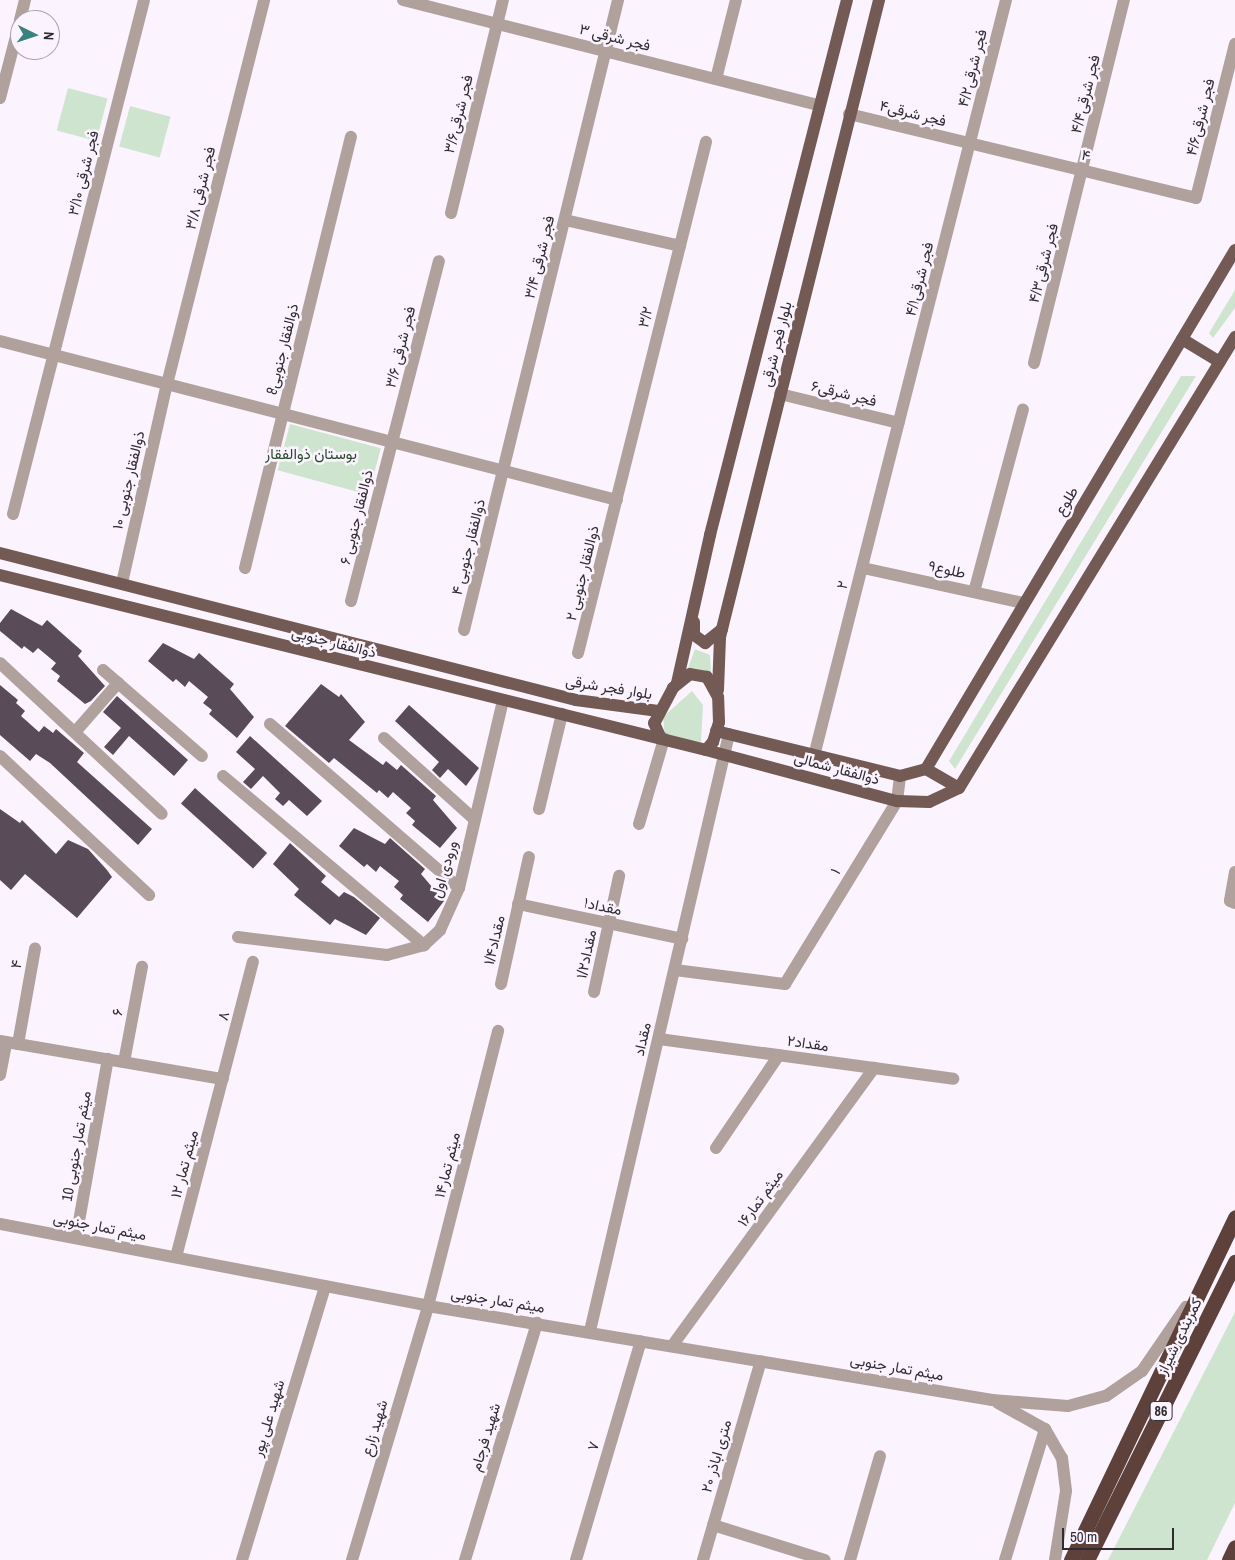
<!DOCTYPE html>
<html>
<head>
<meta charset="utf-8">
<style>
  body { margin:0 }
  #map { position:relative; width:1235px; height:1560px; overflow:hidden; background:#fbf4ff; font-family:"Archivo Narrow",Vazirmatn,sans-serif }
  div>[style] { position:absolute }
  .green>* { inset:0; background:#cfe4cf; transform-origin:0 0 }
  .building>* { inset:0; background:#594c58; transform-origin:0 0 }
  .minor>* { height:12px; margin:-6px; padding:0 6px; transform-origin:6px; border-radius:6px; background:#b0a19d }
  .major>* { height:12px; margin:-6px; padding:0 6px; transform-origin:6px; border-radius:6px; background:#745a54 }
  .highway>* { height:15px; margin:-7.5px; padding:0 7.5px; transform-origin:7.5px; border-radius:7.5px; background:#5e413b }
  span { translate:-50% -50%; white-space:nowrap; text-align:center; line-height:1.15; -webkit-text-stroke:5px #fbf4ff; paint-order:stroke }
  .shield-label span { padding:1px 4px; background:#fbf4ff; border:1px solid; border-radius:4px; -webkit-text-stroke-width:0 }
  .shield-label { font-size:14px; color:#302c32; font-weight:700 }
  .street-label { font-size:15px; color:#302c32 }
  .park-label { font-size:15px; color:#244a28 }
  .north { position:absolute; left:10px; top:10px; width:50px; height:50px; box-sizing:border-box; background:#fbf4ff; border:1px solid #aaa4ad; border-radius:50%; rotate:94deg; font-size:14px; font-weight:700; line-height:20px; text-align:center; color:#302c32 }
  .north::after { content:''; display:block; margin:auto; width:18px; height:22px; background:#3a8280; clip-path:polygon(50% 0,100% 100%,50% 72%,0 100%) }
  .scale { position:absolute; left:1062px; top:1528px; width:112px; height:22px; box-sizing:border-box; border:2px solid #302c32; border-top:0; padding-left:6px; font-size:15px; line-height:18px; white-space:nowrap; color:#302c32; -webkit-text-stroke:4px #fbf4ff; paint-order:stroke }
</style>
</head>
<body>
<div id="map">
  <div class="green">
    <div style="left:68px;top:88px;width:41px;height:44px;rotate:15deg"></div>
    <div style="left:130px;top:106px;width:42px;height:42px;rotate:15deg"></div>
    <div style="clip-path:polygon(1235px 290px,1235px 308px,1213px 338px,1209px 333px)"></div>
    <div style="clip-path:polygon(1181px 376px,1196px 376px,955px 769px,949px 761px)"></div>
    <div style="left:290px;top:424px;width:94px;height:48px;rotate:15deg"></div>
    <div style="clip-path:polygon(695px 649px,710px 655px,711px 673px,688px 668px)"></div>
    <div style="clip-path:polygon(692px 691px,703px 705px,701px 742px,665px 737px,663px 717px)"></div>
    <div style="clip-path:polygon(1235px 1312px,1235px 1503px,1207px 1560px,1108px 1560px)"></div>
  </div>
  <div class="building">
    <div style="clip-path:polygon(11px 609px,42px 626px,47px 620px,82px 651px,78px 656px,105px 686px,91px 701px,85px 704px,57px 681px,60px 676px,51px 669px,56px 663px,38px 648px,33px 653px,24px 646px,22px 649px,0 631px,0 623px)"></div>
    <div style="clip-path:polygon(163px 643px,194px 659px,199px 653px,234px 684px,230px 689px,254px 717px,237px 738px,209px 714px,212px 710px,203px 703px,208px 697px,189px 681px,185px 687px,176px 679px,173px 682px,148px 661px)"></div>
    <div style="clip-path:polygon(321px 684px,339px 697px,341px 694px,365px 722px,349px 740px,383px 765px,386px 761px,397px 770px,401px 765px,436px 796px,433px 800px,457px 828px,440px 848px,412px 825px,415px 821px,406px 813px,411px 808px,393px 792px,388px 798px,379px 790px,377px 793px,334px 758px,329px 763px,285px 726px)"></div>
    <div style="clip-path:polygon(0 685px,18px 700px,16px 703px,25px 711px,21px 716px,39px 732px,44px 726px,53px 733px,56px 729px,84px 753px,77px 762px,152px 829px,138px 845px,50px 763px,36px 754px,30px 761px,0 735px)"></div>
    <div style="clip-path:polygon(117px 696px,188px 760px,174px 776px,129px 736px,113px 755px,104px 747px,121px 728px,103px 712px)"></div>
    <div style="clip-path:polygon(409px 705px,479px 768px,466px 786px,448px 769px,440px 778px,432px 770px,439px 762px,395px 721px)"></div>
    <div style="clip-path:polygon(250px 736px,322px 801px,307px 816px,289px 800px,283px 806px,275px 799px,280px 793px,263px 776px,251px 789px,243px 782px,255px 769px,236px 752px)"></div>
    <div style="left:195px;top:788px;width:97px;height:21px;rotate:42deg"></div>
    <div style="clip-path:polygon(0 809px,20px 823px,22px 820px,56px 854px,68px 840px,88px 849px,107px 870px,112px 877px,77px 918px,25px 874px,11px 890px,0 880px)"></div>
    <div style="clip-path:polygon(354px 828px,385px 844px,390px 838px,425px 869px,421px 874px,444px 901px,428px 922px,400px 899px,403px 895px,394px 887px,399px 881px,380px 866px,376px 872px,367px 864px,364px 867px,339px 846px)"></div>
    <div style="clip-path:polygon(290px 843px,326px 876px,321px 882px,339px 897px,344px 892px,354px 897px,380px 918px,366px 935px,335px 919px,330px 925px,294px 895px,299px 889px,273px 864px)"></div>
  </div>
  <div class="minor">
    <div style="left:403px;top:0;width:429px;rotate:14.2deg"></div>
    <div style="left:20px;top:20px;width:21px;rotate:-76deg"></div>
    <div style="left:716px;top:79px;width:81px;rotate:-75.8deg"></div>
    <div style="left:0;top:98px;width:80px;rotate:-75.4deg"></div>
    <div style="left:849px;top:114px;width:357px;rotate:13.6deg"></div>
    <div style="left:1196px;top:198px;width:159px;rotate:-75.8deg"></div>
    <div style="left:451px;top:213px;width:219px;rotate:-76.3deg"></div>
    <div style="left:565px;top:220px;width:118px;rotate:12.7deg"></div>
    <div style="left:0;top:341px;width:637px;rotate:14.45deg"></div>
    <div style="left:1034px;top:363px;width:374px;rotate:-76.1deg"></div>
    <div style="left:780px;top:394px;width:122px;rotate:13.7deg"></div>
    <div style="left:13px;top:514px;width:530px;rotate:-75.7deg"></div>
    <div style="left:245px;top:568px;width:444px;rotate:-76.2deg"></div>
    <div style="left:863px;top:568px;width:165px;rotate:12.3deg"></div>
    <div style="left:122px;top:583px;width:204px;rotate:-77.3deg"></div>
    <div style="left:167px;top:384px;width:396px;rotate:-75.8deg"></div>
    <div style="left:974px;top:592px;width:189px;rotate:-75deg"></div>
    <div style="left:351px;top:601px;width:351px;rotate:-75.5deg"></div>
    <div style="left:464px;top:630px;width:649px;rotate:-76.26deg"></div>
    <div style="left:578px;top:653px;width:527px;rotate:-75.94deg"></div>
    <div style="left:0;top:663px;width:221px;rotate:43deg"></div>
    <div style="left:103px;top:670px;width:131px;rotate:41deg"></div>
    <div style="left:270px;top:724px;width:250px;rotate:40.9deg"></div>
    <div style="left:76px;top:731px;width:64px;rotate:-48.8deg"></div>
    <div style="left:384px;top:738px;width:122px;rotate:42deg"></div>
    <div style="left:0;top:756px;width:204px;rotate:43deg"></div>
    <div style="left:814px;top:756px;width:780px;rotate:-75.75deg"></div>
    <div style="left:223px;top:776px;width:263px;rotate:40.1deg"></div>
    <div style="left:539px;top:809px;width:98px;rotate:-76.4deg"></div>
    <div style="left:639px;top:824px;width:89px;rotate:-73.6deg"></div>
    <div style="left:1235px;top:872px;width:29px;rotate:100deg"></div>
    <div style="left:1230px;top:901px;width:5px;rotate:22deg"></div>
    <div style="left:518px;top:904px;width:168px;rotate:12deg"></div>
    <div style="left:238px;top:937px;width:150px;rotate:6.9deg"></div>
    <div style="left:387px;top:955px;width:38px;rotate:-15deg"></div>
    <div style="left:424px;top:945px;width:22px;rotate:-43deg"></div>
    <div style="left:440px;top:930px;width:46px;rotate:-65.7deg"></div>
    <div style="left:459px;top:888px;width:193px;rotate:-76.8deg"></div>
    <div style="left:675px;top:970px;width:111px;rotate:7.3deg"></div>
    <div style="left:785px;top:984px;width:215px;rotate:-58.5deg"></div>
    <div style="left:897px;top:801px;width:25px;rotate:-83deg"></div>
    <div style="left:501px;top:984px;width:130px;rotate:-77.6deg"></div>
    <div style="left:594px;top:992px;width:119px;rotate:-77.8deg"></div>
    <div style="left:659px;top:1039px;width:297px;rotate:7.7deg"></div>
    <div style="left:0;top:1041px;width:226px;rotate:9.7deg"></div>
    <div style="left:18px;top:1044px;width:97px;rotate:-79.9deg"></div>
    <div style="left:124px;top:1062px;width:97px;rotate:-79.3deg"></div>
    <div style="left:0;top:1075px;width:33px;rotate:-79deg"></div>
    <div style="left:716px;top:1148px;width:112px;rotate:-55.9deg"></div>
    <div style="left:0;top:1224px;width:436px;rotate:10.8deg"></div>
    <div style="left:428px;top:1306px;width:572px;rotate:9.46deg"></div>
    <div style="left:992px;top:1400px;width:76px;rotate:4.5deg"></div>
    <div style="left:1068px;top:1406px;width:39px;rotate:-15deg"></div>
    <div style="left:1106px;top:1396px;width:44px;rotate:-34.8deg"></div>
    <div style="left:1142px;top:1371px;width:78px;rotate:-55.5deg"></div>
    <div style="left:76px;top:1238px;width:182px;rotate:-79.9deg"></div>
    <div style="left:176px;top:1257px;width:305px;rotate:-75.4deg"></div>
    <div style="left:590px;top:1331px;width:613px;rotate:-76.89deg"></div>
    <div style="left:672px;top:1346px;width:344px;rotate:-54deg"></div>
    <div style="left:998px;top:1403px;width:54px;rotate:29deg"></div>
    <div style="left:1045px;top:1429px;width:34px;rotate:60deg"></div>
    <div style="left:1062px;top:1458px;width:33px;rotate:83deg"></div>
    <div style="left:1066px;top:1491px;width:70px;rotate:99.1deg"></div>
    <div style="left:713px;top:1525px;width:117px;rotate:17.4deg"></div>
    <div style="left:242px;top:1560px;width:286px;rotate:-73.1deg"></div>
    <div style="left:352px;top:1560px;width:265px;rotate:-73.3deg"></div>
    <div style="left:428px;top:1306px;width:284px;rotate:-75.7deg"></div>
    <div style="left:465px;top:1560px;width:248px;rotate:-73.1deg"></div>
    <div style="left:576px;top:1560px;width:228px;rotate:-73.5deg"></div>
    <div style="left:703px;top:1560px;width:207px;rotate:-73.8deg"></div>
    <div style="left:850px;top:1560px;width:108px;rotate:-73.9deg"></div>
    <div style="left:1005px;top:1560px;width:137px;rotate:-73deg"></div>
  </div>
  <div class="major">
    <div style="left:1182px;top:339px;width:44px;rotate:31.2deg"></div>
    <div style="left:0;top:553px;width:594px;rotate:14.32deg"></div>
    <div style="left:576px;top:700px;width:83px;rotate:7.6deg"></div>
    <div style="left:0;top:575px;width:727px;rotate:13.92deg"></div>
    <div style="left:706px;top:750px;width:11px;rotate:-49deg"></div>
    <div style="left:713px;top:742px;width:21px;rotate:-73deg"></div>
    <div style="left:719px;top:722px;width:25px;rotate:-92deg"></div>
    <div style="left:718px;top:697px;width:23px;rotate:-119deg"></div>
    <div style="left:707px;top:677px;width:17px;rotate:-170deg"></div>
    <div style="left:690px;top:674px;width:22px;rotate:141deg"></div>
    <div style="left:673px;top:688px;width:40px;rotate:118deg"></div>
    <div style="left:654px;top:723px;width:17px;rotate:66deg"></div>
    <div style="left:694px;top:622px;width:13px;rotate:90deg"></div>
    <div style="left:694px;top:635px;width:14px;rotate:36deg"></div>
    <div style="left:705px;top:643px;width:22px;rotate:-39deg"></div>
    <div style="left:677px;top:683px;width:152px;rotate:-77.4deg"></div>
    <div style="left:710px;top:535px;width:552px;rotate:-75.64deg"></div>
    <div style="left:718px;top:690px;width:53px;rotate:-87.8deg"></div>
    <div style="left:720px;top:637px;width:657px;rotate:-75.98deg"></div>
    <div style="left:716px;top:731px;width:189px;rotate:13.7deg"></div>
    <div style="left:900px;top:776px;width:27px;rotate:-15deg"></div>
    <div style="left:706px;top:750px;width:198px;rotate:15deg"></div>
    <div style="left:897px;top:801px;width:32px;rotate:2deg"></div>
    <div style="left:929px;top:802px;width:33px;rotate:-25deg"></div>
    <div style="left:926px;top:769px;width:604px;rotate:-59.23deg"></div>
    <div style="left:926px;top:769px;width:38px;rotate:30deg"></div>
    <div style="left:959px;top:788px;width:529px;rotate:-58.53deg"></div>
  </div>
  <div class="highway">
    <div style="left:1071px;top:1560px;width:380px;rotate:-64.4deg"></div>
    <div style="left:1087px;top:1560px;width:333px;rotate:-63.6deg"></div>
    <div style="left:1229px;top:1560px;width:14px;rotate:-65deg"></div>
  </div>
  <div class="shield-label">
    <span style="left:1161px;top:1411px">86</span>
  </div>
  <div class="street-label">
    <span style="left:615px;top:37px;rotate:14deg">۳ فجر شرقی</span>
    <span style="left:972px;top:68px;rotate:-76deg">فجر شرقی۴/۲</span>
    <span style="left:1085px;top:94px;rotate:-76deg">فجر شرقی۴/۴</span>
    <span style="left:913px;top:113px;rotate:14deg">فجر شرقی۴</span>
    <span style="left:458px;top:114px;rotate:-76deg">فجر شرقی۳/۶</span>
    <span style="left:1200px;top:117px;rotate:-76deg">فجر شرقی۴/۶</span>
    <span style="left:1086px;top:155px;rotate:14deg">۴</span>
    <span style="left:83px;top:173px;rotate:-76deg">۳/۱۰ فجر شرقی</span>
    <span style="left:200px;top:188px;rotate:-76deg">۳/۸ فجر شرقی</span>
    <span style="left:539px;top:257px;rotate:-76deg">۳/۴ فجر شرقی</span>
    <span style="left:1043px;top:263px;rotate:-76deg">فجر شرقی۴/۳</span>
    <span style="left:919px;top:279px;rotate:-76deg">فجر شرقی۴/۱</span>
    <span style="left:645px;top:317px;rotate:-76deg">۳/۲</span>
    <span style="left:776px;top:344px;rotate:-76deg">بلوار فجر شرقی</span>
    <span style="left:400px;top:347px;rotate:-76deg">۳/۶ فجر شرقی</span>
    <span style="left:282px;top:349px;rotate:-76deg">8ذوالفقار جنوبی</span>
    <span style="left:844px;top:393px;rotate:14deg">فجر شرقی۶</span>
    <span style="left:128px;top:480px;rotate:-77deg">۱۰ ذوالفقار جنوبی</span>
    <span style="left:1066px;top:501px;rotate:-59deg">طلوع</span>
    <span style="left:356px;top:517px;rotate:-76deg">۶ ذوالفقار جنوبی</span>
    <span style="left:468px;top:547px;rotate:-76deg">۴ ذوالفقار جنوبی</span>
    <span style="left:947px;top:569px;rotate:12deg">طلوع۹</span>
    <span style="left:582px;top:573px;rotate:-76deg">۲ ذوالفقار جنوبی</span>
    <span style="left:842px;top:585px;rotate:-76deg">۲</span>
    <span style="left:334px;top:642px;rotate:14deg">ذوالفقار جنوبی</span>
    <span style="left:609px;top:687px;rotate:9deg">بلوار فجر شرقی</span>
    <span style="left:837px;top:768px;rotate:15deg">ذوالفقار شمالی</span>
    <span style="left:444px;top:869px;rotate:-73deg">ورودی اول</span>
    <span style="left:835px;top:871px;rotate:-58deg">۱</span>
    <span style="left:603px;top:906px;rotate:12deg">مقداد۱</span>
    <span style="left:494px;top:940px;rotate:-77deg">مقداد۱/۴</span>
    <span style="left:586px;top:954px;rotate:-78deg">مقداد۱/۲</span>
    <span style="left:16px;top:964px;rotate:-80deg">۴</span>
    <span style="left:117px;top:1012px;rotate:-80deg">۶</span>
    <span style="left:223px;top:1016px;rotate:-76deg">۸</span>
    <span style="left:642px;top:1039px;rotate:-77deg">مقداد</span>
    <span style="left:808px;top:1043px;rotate:8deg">مقداد۲</span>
    <span style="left:76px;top:1146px;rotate:-80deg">میثم تمار جنوبی 10</span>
    <span style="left:184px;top:1164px;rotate:-75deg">میثم تمار ۱۲</span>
    <span style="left:447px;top:1165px;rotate:-76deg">میثم تمار۱۴</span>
    <span style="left:760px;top:1198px;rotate:-54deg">میثم تمار۱۶</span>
    <span style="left:100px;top:1226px;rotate:11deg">میثم تمار جنوبی</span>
    <span style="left:498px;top:1300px;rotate:9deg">میثم تمار جنوبی</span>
    <span style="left:1179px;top:1336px;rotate:-64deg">کمربندی شیراز</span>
    <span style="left:897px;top:1367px;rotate:10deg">میثم تمار جنوبی</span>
    <span style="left:268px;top:1418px;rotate:-73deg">شهید علی پور</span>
    <span style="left:374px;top:1428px;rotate:-73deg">شهید زارع</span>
    <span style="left:485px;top:1437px;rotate:-73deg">شهید فرجام</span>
    <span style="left:593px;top:1446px;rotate:-73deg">۷</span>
    <span style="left:716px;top:1456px;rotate:-74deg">۲۰ متری اباذر</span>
  </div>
  <div class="park-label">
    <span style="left:311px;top:454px">بوستان ذوالفقار</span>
  </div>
  <div class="north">N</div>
  <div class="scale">50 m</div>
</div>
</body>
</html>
